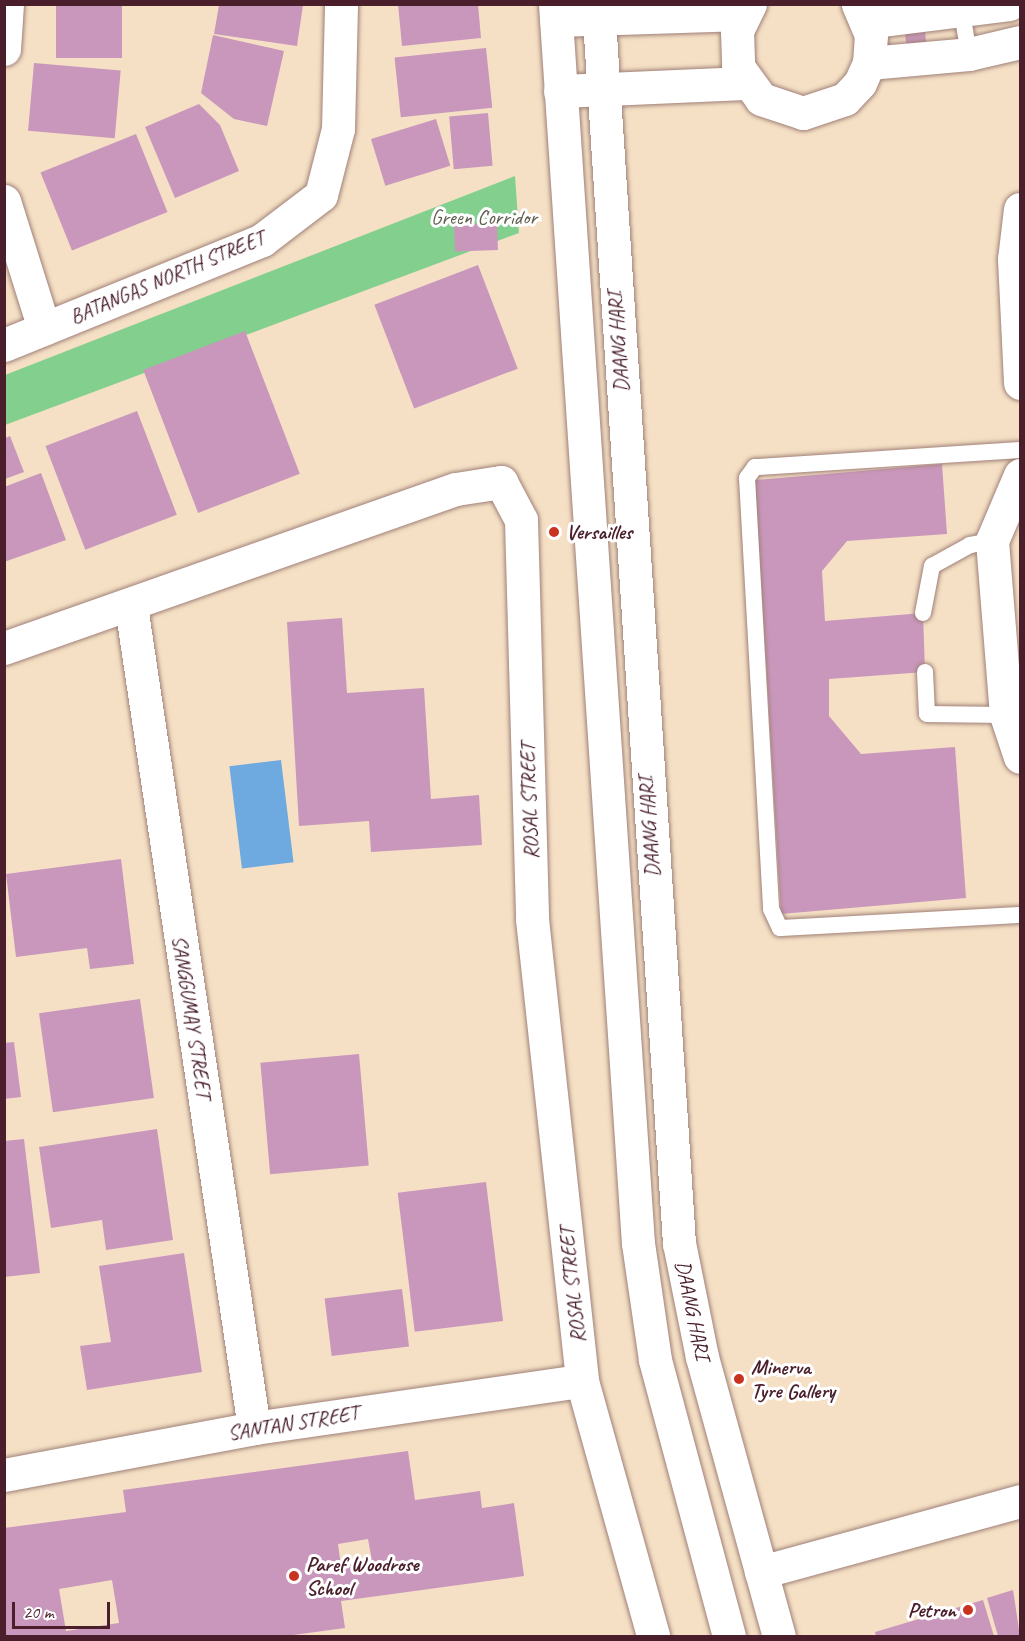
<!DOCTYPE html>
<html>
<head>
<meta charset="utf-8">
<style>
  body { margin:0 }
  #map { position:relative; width:1025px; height:1641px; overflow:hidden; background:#f5e0c5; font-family:Caveat,sans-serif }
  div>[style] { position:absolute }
  .green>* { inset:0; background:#83cf8d }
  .water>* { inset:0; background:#6eaadf; transform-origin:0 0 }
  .building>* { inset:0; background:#c997bc; transform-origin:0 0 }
  .roads { filter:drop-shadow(0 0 2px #a08078) drop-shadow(0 0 2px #a08078) }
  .service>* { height:16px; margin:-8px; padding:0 8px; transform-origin:8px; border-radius:8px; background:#fff }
  .minor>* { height:33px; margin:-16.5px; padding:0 16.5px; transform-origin:16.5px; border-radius:16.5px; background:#fff }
  .primary>* { height:33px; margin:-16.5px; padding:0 16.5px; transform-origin:16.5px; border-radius:16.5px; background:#fff }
  .dots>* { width:16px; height:16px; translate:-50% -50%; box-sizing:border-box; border:3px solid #fff; border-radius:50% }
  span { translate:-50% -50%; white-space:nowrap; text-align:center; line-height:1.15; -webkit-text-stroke:6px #fff; paint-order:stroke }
  .park-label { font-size:21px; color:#5e5d4d }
  .street-label { font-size:21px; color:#4a1f2b }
  .poi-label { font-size:21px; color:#4a1f2b; font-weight:700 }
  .left { translate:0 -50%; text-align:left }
  .right { translate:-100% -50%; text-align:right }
  .frame { position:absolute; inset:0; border:6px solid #4a1f2b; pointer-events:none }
  .scale { position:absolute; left:12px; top:1602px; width:98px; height:27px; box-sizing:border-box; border:3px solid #4a1f2b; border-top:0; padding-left:8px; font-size:18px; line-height:21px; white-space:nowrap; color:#4a1f2b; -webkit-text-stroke:4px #fff; paint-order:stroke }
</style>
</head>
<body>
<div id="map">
  <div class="green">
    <div style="clip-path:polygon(515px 176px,519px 233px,5px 425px,5px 375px)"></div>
  </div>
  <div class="water">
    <div style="left:281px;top:760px;width:103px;height:52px;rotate:83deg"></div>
  </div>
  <div class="building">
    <div style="left:56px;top:4px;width:66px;height:54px"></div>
    <div style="clip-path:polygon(398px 4px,478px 4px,481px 38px,402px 46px)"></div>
    <div style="clip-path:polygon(219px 5px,303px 5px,297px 46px,214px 34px)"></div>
    <div style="left:925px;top:29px;width:15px;height:20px;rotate:86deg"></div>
    <div style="clip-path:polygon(213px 35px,284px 51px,267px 126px,234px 119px,201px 93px)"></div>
    <div style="left:486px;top:48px;width:60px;height:92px;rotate:84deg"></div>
    <div style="left:34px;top:63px;width:87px;height:68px;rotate:5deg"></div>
    <div style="clip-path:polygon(199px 104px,220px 125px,239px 171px,175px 198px,145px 127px)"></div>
    <div style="left:488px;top:113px;width:53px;height:39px;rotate:85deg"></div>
    <div style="left:436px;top:119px;width:49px;height:68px;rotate:73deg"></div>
    <div style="left:136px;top:134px;width:84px;height:103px;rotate:68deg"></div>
    <div style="left:497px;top:223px;width:27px;height:43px;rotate:88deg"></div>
    <div style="left:478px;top:265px;width:111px;height:111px;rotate:69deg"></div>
    <div style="left:245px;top:331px;width:153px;height:109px;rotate:69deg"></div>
    <div style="left:137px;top:411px;width:111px;height:98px;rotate:69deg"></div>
    <div style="clip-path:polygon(10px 436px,24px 472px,5px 479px,5px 438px)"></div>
    <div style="clip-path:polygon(942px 464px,947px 534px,847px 541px,822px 571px,825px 621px,923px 613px,925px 672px,829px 679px,829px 716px,861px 754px,955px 747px,966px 898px,781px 914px,755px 480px)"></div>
    <div style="clip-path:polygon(41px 473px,66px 540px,4px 562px,4px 487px)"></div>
    <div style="clip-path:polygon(342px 618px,347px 693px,424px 688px,431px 799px,479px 795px,482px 845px,371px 852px,369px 821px,299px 826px,287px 622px)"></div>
    <div style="clip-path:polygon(121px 859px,134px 964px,90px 969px,87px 948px,16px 957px,6px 874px)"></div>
    <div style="left:140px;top:999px;width:100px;height:102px;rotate:82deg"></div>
    <div style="clip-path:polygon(14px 1042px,21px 1097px,4px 1099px,4px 1043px)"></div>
    <div style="left:359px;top:1054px;width:112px;height:99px;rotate:85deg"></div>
    <div style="clip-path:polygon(157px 1129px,173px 1240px,106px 1250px,102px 1220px,51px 1228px,39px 1147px)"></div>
    <div style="clip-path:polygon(24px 1139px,40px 1273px,4px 1277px,4px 1141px)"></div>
    <div style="left:486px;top:1182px;width:140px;height:89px;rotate:83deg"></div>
    <div style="clip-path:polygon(184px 1253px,202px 1372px,87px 1390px,80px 1346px,111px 1342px,99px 1266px)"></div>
    <div style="left:402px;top:1289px;width:58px;height:78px;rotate:83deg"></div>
    <div style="clip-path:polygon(evenodd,408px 1451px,415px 1500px,480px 1491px,482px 1508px,514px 1503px,524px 1576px,341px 1601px,345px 1628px,286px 1636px,4px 1636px,4px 1528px,126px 1512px,123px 1490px,408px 1451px,368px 1539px,372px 1561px,341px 1566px,338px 1544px,368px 1539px,408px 1451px,112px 1580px,119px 1623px,66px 1631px,59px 1589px,112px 1580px)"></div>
    <div style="clip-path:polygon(1013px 1590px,1020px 1636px,998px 1636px,987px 1598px)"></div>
    <div style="clip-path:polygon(983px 1600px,994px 1636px,876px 1636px,875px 1632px)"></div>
  </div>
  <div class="roads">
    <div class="service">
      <div style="left:962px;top:13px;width:42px;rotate:80.3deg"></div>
      <div style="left:1020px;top:450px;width:266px;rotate:176.3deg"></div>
      <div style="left:755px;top:467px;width:14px;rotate:126deg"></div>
      <div style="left:747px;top:478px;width:432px;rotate:86.8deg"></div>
      <div style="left:771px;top:909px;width:21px;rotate:65deg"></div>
      <div style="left:780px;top:928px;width:240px;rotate:-3.1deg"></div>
      <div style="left:923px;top:613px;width:48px;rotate:-79.2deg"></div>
      <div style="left:932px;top:566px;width:43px;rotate:-28.9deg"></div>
      <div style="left:970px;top:545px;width:22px;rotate:-10deg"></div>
      <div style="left:925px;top:672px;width:42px;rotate:87.3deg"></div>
      <div style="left:927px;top:714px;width:79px;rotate:0.7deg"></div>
    </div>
    <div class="minor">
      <div style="left:750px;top:4px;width:30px;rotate:116deg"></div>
      <div style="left:737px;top:31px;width:36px;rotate:88deg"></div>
      <div style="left:738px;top:67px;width:39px;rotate:54deg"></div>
      <div style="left:761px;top:99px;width:44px;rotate:18.4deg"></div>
      <div style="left:803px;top:113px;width:44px;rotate:-18.4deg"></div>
      <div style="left:845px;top:99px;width:22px;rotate:-47deg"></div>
      <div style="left:860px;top:83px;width:22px;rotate:-66deg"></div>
      <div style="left:869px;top:63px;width:28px;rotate:-86deg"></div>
      <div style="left:871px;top:35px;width:34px;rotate:-113deg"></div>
      <div style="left:556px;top:20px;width:187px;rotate:-1.8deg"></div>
      <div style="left:867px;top:22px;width:143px;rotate:-7.2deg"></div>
      <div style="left:4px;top:49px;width:45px;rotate:-86.2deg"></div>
      <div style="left:869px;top:63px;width:100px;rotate:-5.1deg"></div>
      <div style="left:969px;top:54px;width:52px;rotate:-13.2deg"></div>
      <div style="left:560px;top:91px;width:186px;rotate:-2.5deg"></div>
      <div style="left:4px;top:201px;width:134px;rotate:72.6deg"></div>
      <div style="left:1020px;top:209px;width:50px;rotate:96.8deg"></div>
      <div style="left:1014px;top:259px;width:124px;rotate:87.2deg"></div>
      <div style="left:4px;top:345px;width:279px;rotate:-22.1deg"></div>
      <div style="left:262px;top:240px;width:74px;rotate:-37.3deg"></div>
      <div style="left:321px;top:195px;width:68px;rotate:-75.6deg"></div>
      <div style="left:338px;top:129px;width:125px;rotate:-88.6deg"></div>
      <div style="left:1020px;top:475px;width:72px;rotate:113deg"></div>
      <div style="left:992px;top:541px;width:175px;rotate:85.4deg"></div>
      <div style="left:1006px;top:715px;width:44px;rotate:71.6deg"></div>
      <div style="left:131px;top:606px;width:831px;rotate:81.49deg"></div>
      <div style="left:4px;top:648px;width:479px;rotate:-19.4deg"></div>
      <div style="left:456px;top:489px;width:46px;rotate:-8.8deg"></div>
      <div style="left:501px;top:482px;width:43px;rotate:62.2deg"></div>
      <div style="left:521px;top:520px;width:399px;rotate:88.4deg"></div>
      <div style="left:532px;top:919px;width:465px;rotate:83.8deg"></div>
      <div style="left:582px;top:1381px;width:265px;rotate:74.4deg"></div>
      <div style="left:4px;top:1475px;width:254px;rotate:-10.6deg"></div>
      <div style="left:254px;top:1428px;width:331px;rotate:-8.2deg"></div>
      <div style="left:761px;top:1572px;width:269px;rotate:-15.3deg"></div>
    </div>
    <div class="primary">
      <div style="left:555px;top:4px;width:1242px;rotate:86.17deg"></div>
      <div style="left:638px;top:1243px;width:118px;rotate:81.7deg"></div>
      <div style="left:655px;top:1360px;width:286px;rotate:75deg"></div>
      <div style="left:598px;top:4px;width:1242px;rotate:86.26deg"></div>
      <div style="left:679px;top:1243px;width:116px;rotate:78.6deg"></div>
      <div style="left:702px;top:1357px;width:289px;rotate:74.6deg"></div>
    </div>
  </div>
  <div class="dots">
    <div style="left:554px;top:532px;background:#c8321e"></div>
    <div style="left:739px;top:1379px;background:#c8321e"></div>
    <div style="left:294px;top:1576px;background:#c8321e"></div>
    <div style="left:968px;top:1610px;background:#c8321e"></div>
  </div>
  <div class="park-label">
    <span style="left:484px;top:217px">Green Corridor</span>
  </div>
  <div class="street-label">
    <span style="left:167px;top:277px;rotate:-23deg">BATANGAS NORTH STREET</span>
    <span style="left:618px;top:342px;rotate:-94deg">DAANG HARI</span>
    <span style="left:529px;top:801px;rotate:-92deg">ROSAL STREET</span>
    <span style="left:649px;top:827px;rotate:-94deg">DAANG HARI</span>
    <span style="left:192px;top:1017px;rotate:81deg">SANGGUMAY STREET</span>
    <span style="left:572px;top:1285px;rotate:-96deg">ROSAL STREET</span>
    <span style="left:693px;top:1310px;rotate:78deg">DAANG HARI</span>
    <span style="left:293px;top:1423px;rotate:-9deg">SANTAN STREET</span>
  </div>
  <div class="poi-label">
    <span class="left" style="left:566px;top:532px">Versailles</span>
    <span class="left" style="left:751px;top:1379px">Minerva<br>Tyre Gallery</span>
    <span class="left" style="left:306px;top:1576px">Paref Woodrose<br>School</span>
    <span class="right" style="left:956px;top:1610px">Petron</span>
  </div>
  <div class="frame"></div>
  <div class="scale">20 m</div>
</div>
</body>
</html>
